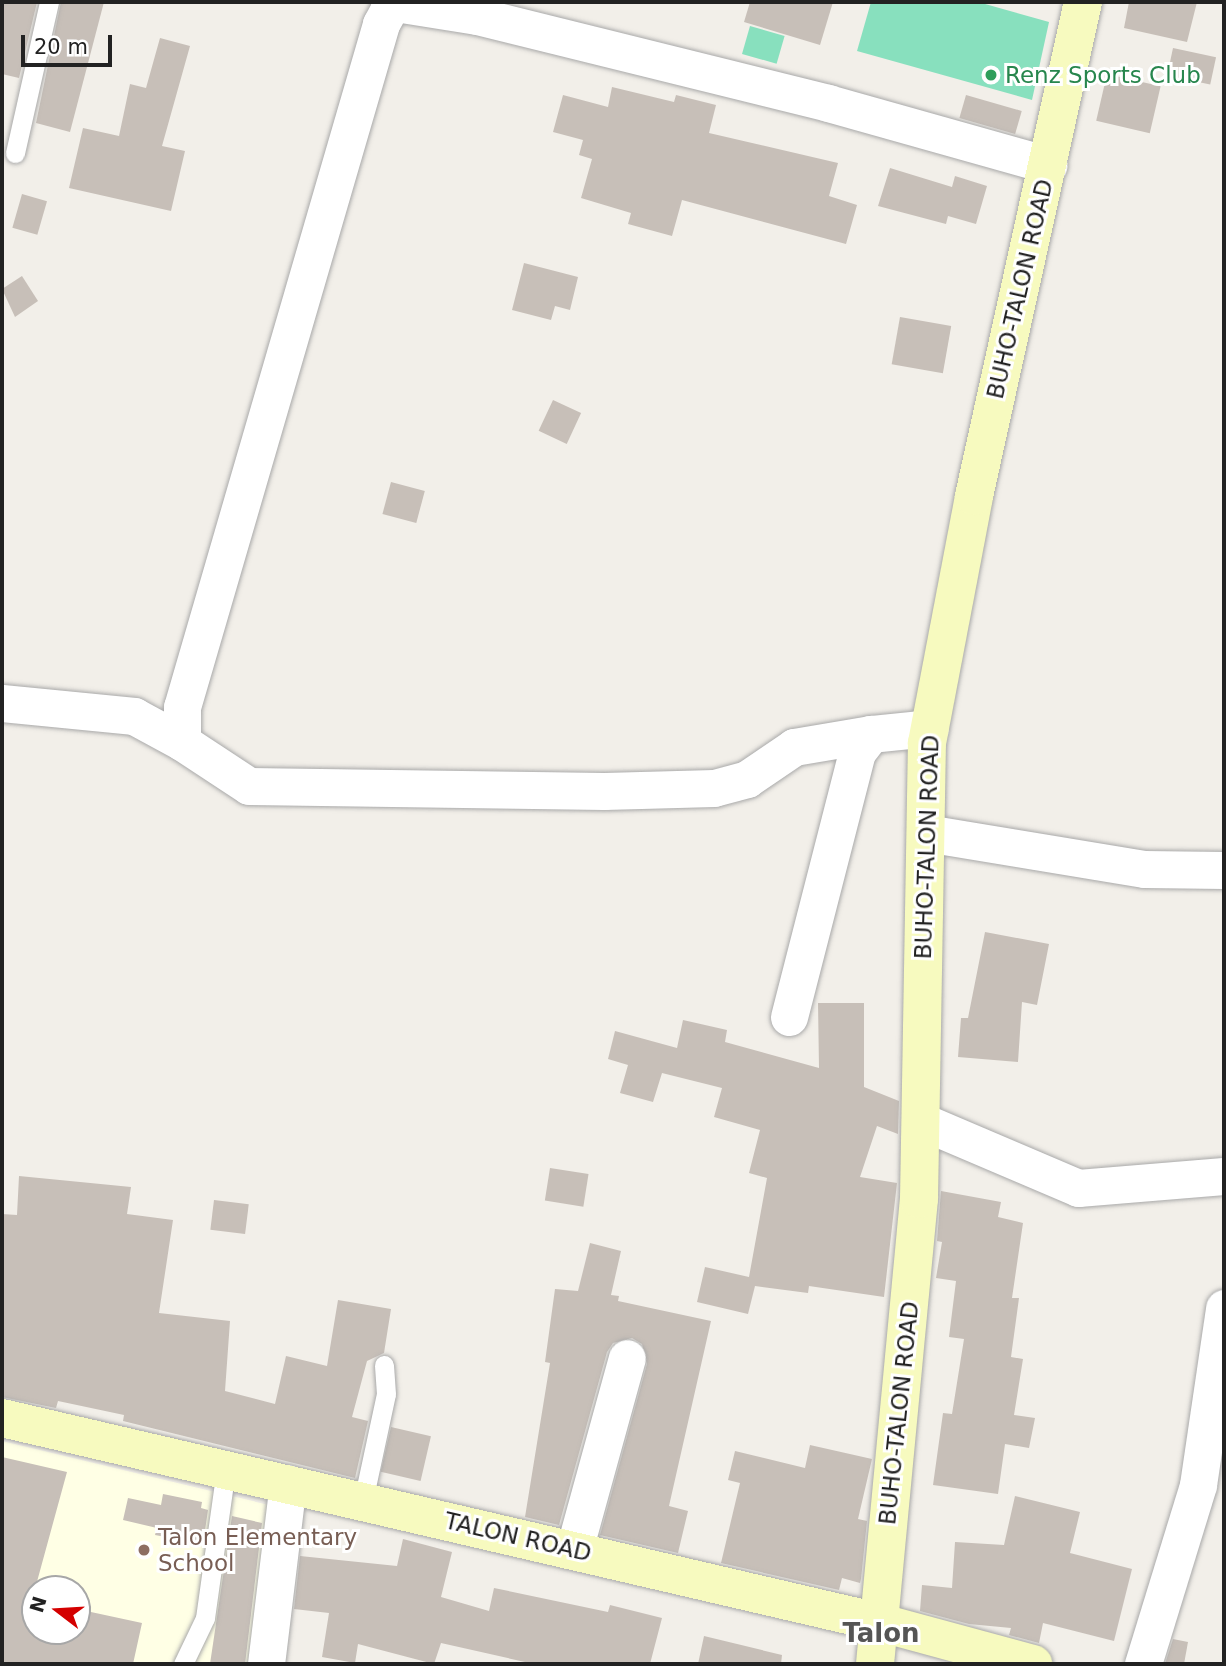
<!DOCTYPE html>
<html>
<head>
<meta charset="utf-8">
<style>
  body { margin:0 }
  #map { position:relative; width:1226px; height:1666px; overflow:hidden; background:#f2efe9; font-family:"DejaVu Sans",sans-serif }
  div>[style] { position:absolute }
  .education>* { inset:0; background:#ffffe5 }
  .pitch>* { inset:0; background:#88e0be; transform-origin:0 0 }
  .building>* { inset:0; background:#c7bfb8; transform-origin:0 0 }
  .roads { filter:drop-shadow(0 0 2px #a9a9a9) drop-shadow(0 0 2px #a9a9a9) }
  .lane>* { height:19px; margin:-9.5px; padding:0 9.5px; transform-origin:9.5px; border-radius:9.5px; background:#fff }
  .street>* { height:37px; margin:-18.5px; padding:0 18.5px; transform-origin:18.5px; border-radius:18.5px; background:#fff }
  .secondary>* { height:38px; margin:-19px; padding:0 19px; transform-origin:19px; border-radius:19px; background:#f7fabf }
  .dots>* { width:19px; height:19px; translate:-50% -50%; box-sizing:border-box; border:4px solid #fff; border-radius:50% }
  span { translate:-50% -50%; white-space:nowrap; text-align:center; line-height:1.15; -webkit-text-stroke:6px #fff; paint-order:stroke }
  .leisure-label { font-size:23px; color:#27864d }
  .left { translate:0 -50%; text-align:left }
  .street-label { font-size:23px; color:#222 }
  .education-label { font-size:23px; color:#785e54 }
  .quarter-label { font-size:26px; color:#555; font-weight:700 }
  .frame { position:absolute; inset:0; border:4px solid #222; pointer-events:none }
  .north { position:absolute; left:21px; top:1575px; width:70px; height:70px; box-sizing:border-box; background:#fff; border:2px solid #a7a7a7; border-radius:50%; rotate:287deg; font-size:19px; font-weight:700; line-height:28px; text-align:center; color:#222 }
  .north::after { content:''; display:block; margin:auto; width:24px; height:32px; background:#d40000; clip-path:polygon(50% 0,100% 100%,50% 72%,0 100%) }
  .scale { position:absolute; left:21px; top:35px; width:91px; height:32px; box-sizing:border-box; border:4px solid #222; border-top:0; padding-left:9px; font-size:21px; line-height:24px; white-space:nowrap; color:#222; -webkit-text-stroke:5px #fff; paint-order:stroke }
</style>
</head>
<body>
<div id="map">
  <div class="education">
    <div style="clip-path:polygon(evenodd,2px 1441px,290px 1510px,271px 1664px,2px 1664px,2px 1441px,35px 1589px,77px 1589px,77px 1631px,35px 1631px,35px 1589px)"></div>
  </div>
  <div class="pitch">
    <div style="clip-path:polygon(871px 2px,978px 2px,1049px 22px,1032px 100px,857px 51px)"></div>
    <div style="left:750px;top:26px;width:36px;height:29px;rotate:16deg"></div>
  </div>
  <div class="building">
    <div style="clip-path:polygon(2px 2px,37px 2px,19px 78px,2px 74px)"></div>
    <div style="clip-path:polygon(61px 2px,104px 2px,70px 132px,36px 123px)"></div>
    <div style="clip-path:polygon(750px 2px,833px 2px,820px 45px,744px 22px)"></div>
    <div style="clip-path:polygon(1129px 2px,1197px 2px,1187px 42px,1124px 28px)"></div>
    <div style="clip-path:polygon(160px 38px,190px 46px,162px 146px,185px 151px,171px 211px,69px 188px,83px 128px,119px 136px,130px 84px,146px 88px)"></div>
    <div style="left:1173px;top:48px;width:44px;height:28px;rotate:12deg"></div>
    <div style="left:1107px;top:74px;width:55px;height:48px;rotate:13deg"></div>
    <div style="clip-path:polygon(612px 87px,674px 102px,676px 95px,716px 105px,709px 133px,838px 163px,829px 196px,857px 205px,846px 244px,682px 200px,672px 236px,628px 224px,631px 213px,581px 198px,592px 159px,579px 155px,583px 140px,553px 132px,563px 95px,608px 107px)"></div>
    <div style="left:966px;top:95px;width:58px;height:24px;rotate:16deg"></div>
    <div style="clip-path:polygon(890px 168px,952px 187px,955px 176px,987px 186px,976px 224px,948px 216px,946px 224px,878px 206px)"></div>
    <div style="left:22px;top:194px;width:26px;height:35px;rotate:16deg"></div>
    <div style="clip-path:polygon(524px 263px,578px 277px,570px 310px,555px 306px,551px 320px,512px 310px)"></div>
    <div style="clip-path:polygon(22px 276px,38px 301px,15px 317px,2px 289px)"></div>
    <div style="left:900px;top:317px;width:52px;height:48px;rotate:10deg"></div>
    <div style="left:553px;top:400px;width:31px;height:34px;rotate:25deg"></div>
    <div style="left:391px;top:482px;width:35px;height:33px;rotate:15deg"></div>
    <div style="clip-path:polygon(985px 932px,1049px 944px,1037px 1005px,1022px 1002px,1018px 1062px,958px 1057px,961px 1018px,968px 1018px)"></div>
    <div style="clip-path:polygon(818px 1003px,864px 1003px,864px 1087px,899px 1101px,898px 1134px,877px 1126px,860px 1177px,897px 1183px,884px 1297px,809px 1286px,808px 1293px,755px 1286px,748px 1314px,697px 1302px,705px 1267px,749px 1277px,767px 1178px,749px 1173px,760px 1130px,714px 1117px,722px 1088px,662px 1073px,653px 1102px,620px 1093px,628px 1065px,608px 1059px,615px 1031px,677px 1048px,683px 1020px,727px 1030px,725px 1042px,819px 1068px)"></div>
    <div style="left:550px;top:1168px;width:39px;height:33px;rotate:9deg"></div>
    <div style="clip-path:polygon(19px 1176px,131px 1187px,127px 1214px,173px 1220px,159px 1313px,230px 1321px,225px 1391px,275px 1404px,286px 1356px,327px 1366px,338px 1300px,391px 1309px,384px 1353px,367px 1361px,352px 1417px,368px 1421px,355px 1478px,123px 1421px,124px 1415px,58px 1401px,56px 1408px,2px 1397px,2px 1214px,17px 1215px)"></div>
    <div style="clip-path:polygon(941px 1191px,1001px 1202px,998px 1217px,1023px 1223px,1012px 1298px,1019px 1298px,1011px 1357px,1023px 1359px,1014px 1415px,1035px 1418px,1029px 1448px,1005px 1444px,998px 1494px,933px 1485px,943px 1413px,952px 1414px,964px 1339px,949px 1337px,956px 1281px,936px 1278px,942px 1242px,937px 1241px)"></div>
    <div style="left:214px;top:1200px;width:35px;height:30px;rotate:7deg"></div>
    <div style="clip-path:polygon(590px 1243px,621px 1251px,611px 1295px,619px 1296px,618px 1301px,711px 1321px,669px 1506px,688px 1511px,678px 1553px,600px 1535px,647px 1364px,642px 1344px,632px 1338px,613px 1343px,607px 1352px,559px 1525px,525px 1517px,550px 1363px,545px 1362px,555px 1289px,578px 1291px)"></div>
    <div style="left:391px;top:1427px;width:41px;height:46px;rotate:13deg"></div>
    <div style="clip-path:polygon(810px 1445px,872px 1459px,858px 1519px,867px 1521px,861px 1579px,860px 1583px,842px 1578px,839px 1590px,721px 1563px,740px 1483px,728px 1480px,735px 1451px,805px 1468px)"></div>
    <div style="clip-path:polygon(2px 1457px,67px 1472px,35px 1589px,35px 1631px,77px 1631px,77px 1609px,142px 1623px,133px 1664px,2px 1664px)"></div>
    <div style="clip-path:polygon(163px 1494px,202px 1502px,201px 1508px,208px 1510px,203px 1544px,155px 1535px,157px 1528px,123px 1520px,128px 1498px,161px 1505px)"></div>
    <div style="clip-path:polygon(1015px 1496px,1080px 1512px,1070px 1553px,1132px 1569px,1114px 1641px,1043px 1623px,1039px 1643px,1009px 1635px,1011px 1628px,969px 1624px,920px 1611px,922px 1585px,952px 1588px,955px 1542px,1004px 1545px)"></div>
    <div style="clip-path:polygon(232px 1516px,262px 1523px,245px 1664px,210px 1664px)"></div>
    <div style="clip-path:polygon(403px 1539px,452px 1552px,441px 1597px,489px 1611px,494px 1588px,608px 1612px,610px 1605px,662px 1618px,650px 1664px,534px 1664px,441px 1643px,434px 1664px,358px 1644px,355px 1663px,322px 1657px,329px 1613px,294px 1609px,300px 1556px,397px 1566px)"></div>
    <div style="clip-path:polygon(704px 1636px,782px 1655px,781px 1664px,698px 1664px)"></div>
    <div style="clip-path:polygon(1173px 1639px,1188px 1642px,1184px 1664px,1165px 1664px)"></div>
  </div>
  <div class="roads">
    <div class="lane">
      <div style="left:15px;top:153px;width:155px;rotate:-77.3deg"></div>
      <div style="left:363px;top:1501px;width:109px;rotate:-77.9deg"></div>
      <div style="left:386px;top:1394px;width:29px;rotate:-94deg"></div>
      <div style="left:183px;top:1664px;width:51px;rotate:-64.4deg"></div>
      <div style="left:205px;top:1618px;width:150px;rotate:-82deg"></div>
    </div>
    <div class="street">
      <div style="left:389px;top:2px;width:89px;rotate:9deg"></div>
      <div style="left:477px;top:16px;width:362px;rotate:13.9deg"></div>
      <div style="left:828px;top:103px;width:229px;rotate:15.7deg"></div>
      <div style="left:393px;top:2px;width:25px;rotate:119deg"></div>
      <div style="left:381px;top:24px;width:711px;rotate:106.24deg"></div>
      <div style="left:182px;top:707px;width:35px;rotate:90deg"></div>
      <div style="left:182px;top:742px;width:80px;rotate:33.3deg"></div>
      <div style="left:249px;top:786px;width:355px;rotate:0.8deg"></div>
      <div style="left:604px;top:791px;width:110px;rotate:-1.6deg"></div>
      <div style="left:714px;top:788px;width:34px;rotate:-15deg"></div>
      <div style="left:747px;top:779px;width:57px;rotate:-34.2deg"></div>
      <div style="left:794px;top:747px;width:78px;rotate:-9.6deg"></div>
      <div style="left:2px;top:703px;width:133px;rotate:5.6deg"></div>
      <div style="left:134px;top:716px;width:55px;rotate:28.4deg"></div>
      <div style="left:926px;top:833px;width:221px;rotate:9.4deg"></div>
      <div style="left:1144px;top:869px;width:80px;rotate:0.7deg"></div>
      <div style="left:789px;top:1017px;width:274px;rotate:-75.6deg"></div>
      <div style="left:857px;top:752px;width:23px;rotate:-52deg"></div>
      <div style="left:871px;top:734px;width:59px;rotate:-5.8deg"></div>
      <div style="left:921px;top:1121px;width:171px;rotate:23.1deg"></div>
      <div style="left:1078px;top:1188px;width:146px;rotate:-4.7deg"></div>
      <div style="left:574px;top:1550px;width:199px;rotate:-74.6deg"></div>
      <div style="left:266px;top:1664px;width:182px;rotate:-83.1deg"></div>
      <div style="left:1143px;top:1664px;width:187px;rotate:-72.9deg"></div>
      <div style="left:1198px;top:1485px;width:179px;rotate:-81.6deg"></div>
    </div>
    <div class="secondary">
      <div style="left:2px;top:1418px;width:899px;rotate:13.11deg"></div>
      <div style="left:878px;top:1622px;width:161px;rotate:15.2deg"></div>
      <div style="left:875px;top:1664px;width:467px;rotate:-84.6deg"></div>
      <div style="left:919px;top:1199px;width:456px;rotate:-89deg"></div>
      <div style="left:927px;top:743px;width:251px;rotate:-79.2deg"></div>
      <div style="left:974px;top:496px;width:506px;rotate:-77.56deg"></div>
    </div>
  </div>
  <div class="dots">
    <div style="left:991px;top:75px;background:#2e9e5b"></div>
    <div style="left:144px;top:1550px;background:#8d6e63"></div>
  </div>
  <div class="leisure-label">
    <span class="left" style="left:1005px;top:75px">Renz Sports Club</span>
  </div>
  <div class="street-label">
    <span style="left:1020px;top:289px;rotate:-77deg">BUHO-TALON ROAD</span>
    <span style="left:927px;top:847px;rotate:-88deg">BUHO-TALON ROAD</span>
    <span style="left:899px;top:1413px;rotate:-84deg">BUHO-TALON ROAD</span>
    <span style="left:518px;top:1537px;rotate:13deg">TALON ROAD</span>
  </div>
  <div class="education-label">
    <span class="left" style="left:158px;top:1550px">Talon Elementary<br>School</span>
  </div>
  <div class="quarter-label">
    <span style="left:881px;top:1634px">Talon</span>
  </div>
  <div class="frame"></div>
  <div class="north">N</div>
  <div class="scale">20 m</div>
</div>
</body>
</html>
